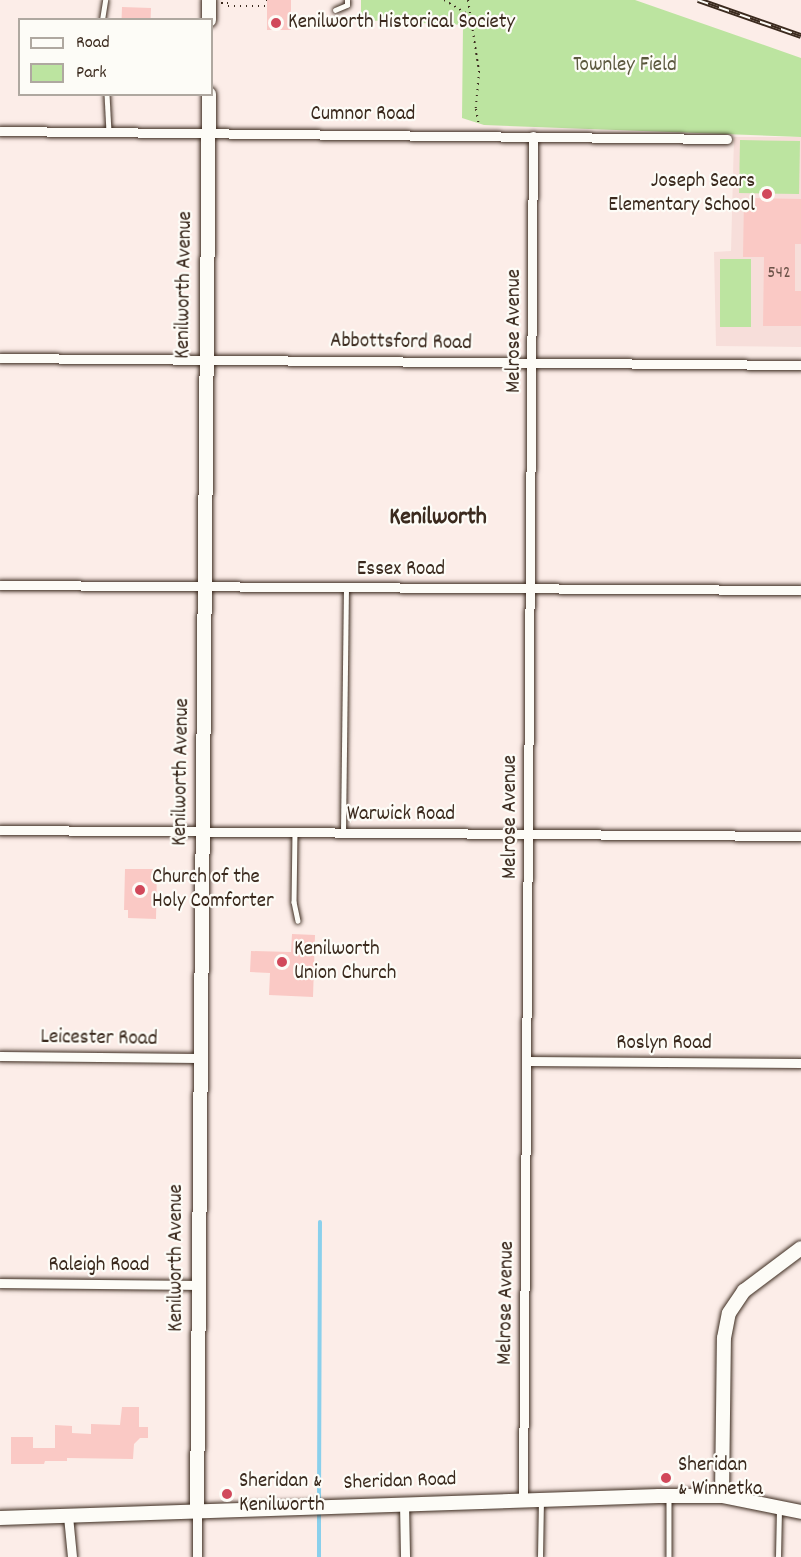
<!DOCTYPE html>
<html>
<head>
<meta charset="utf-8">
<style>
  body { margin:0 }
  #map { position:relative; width:801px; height:1557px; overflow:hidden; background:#fcede8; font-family:Dekko,sans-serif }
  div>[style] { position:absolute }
  .built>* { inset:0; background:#f7deda }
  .green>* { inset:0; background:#bce4a0; transform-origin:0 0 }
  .stream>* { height:4px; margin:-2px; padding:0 2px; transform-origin:2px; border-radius:2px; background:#8ad0ec }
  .building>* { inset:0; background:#fac9c5; transform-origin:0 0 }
  .path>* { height:2px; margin-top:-1px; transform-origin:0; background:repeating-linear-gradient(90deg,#3b2a1e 0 1.5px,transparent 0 6px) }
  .roads { filter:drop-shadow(0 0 2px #3b2a1e) drop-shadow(0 0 2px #3b2a1e) }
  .lane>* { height:4.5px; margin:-2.25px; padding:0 2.25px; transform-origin:2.25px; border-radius:2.25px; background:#fdfcf7 }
  .street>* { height:9px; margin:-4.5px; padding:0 4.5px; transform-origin:4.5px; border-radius:4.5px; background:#fdfcf7 }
  .secondary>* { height:14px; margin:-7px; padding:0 7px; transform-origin:7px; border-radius:7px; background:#fdfcf7 }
  .rail>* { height:6px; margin-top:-3px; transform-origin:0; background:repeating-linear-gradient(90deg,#fdfcf7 0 11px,#3b2a1e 0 22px); box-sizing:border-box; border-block:2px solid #3b2a1e }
  .dots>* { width:16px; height:16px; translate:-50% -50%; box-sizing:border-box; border:3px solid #fdfcf7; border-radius:50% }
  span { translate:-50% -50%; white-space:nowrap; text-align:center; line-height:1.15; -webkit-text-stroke:4.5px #fdfcf7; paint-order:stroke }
  .number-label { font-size:18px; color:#6b5248 }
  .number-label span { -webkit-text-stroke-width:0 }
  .poi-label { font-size:21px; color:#3b2a1e }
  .left { translate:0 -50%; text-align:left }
  .right { translate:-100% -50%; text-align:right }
  .park-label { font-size:21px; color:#5b583e }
  .street-label { font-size:21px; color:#3b2a1e }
  .quarter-label { font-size:24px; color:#3b2a1e; font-weight:700 }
  .legend { position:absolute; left:18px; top:18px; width:195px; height:78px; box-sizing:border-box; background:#fdfcf7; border:2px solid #afa8a0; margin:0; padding:8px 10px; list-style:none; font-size:18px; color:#3b2a1e }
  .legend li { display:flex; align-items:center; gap:12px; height:30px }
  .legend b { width:30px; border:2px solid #afa8a0 }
</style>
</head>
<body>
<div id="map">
  <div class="built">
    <div style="clip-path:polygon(734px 137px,801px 137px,801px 347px,716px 346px,714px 252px,731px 251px)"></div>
  </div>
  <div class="green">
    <div style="clip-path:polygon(361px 0,635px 0,801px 58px,801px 137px,484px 125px,462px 118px,463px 25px,361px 20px)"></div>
    <div style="left:740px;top:140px;width:60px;height:53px;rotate:1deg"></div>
    <div style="left:720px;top:259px;width:31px;height:68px"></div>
  </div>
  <div class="stream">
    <div style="left:319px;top:1503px;width:281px;rotate:-89.8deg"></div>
    <div style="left:319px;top:1510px;width:47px;rotate:90deg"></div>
  </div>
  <div class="building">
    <div style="left:267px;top:0;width:24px;height:30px"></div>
    <div style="left:122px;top:7px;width:29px;height:13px;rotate:2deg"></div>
    <div style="clip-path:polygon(744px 198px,801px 199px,801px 244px,795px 244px,795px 291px,801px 291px,801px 326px,763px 326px,764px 257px,743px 257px)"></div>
    <div style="clip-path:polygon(125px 869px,157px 869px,156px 919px,128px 918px,128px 910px,124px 910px)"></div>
    <div style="clip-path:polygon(292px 934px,315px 935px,313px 997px,269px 995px,270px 973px,250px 972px,251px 951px,291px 952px)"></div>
    <div style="clip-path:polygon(122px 1407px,139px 1407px,139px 1427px,148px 1427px,148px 1438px,140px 1438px,134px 1444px,133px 1459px,67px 1458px,67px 1461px,45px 1461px,44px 1464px,11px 1464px,11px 1437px,33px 1437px,33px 1448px,55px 1448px,55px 1425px,72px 1426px,72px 1433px,91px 1434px,91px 1424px,120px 1425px)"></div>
  </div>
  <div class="path">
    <div style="left:266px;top:0;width:1px"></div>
    <div style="left:444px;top:0;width:29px;rotate:31deg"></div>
    <div style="left:468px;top:0;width:72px;rotate:81.2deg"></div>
    <div style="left:479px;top:71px;width:38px;rotate:95deg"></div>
    <div style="left:476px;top:109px;width:17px;rotate:80deg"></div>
    <div style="left:221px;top:3px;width:7px"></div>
    <div style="left:228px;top:6px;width:39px"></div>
  </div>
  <div class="roads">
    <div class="lane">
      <div style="left:335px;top:10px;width:13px;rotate:-23deg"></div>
      <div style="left:347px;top:5px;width:5px;rotate:-90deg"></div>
      <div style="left:102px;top:20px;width:20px;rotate:-81deg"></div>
      <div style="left:107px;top:94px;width:38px;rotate:87deg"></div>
      <div style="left:295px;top:832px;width:70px;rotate:90.8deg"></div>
      <div style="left:294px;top:902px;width:19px;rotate:78deg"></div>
      <div style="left:343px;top:832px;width:244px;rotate:-89.3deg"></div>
      <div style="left:669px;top:1499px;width:58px;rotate:90deg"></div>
      <div style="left:540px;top:1557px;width:56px;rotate:-89deg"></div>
      <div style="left:778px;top:1557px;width:47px;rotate:-88.8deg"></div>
    </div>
    <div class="street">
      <div style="left:0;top:131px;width:727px;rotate:0.63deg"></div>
      <div style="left:0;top:358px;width:801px;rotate:0.5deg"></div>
      <div style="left:0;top:585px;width:801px;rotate:0.36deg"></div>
      <div style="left:0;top:830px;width:801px;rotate:0.43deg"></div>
      <div style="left:0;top:1056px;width:198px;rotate:0.6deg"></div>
      <div style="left:527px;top:1061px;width:274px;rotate:0.4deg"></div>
      <div style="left:0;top:1283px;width:198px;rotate:0.6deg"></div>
      <div style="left:523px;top:1498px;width:1362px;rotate:-89.58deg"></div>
      <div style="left:404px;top:1503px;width:54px;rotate:88.9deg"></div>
      <div style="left:68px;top:1516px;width:41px;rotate:84.4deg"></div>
      <div style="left:197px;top:1557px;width:45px;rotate:-90deg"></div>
    </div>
    <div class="secondary">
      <div style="left:209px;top:20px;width:20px;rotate:-90deg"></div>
      <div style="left:722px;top:1496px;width:158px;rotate:-89.3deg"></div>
      <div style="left:724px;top:1338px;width:25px;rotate:-79deg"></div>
      <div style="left:729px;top:1313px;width:27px;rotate:-56deg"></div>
      <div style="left:744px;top:1291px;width:71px;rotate:-37deg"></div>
      <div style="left:197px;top:1512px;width:1418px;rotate:-89.52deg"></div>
      <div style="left:0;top:1518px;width:659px;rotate:-1.91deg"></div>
      <div style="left:659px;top:1496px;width:63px"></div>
      <div style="left:722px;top:1496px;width:81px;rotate:11.4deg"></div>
    </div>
  </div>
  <div class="rail">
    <div style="left:698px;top:0;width:109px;rotate:19.3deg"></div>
  </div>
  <div class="dots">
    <div style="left:276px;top:23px;background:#d1495b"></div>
    <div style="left:767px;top:194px;background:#d1495b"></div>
    <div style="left:140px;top:890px;background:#d1495b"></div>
    <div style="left:282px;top:962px;background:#d1495b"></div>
    <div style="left:666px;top:1478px;background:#d1495b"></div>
    <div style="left:227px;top:1494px;background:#d1495b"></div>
  </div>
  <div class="number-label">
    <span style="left:779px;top:274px">542</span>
  </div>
  <div class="poi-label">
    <span class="left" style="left:288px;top:23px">Kenilworth Historical Society</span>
    <span class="right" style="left:755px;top:194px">Joseph Sears<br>Elementary School</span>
    <span class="left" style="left:152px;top:890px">Church of the<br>Holy Comforter</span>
    <span class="left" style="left:294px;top:962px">Kenilworth<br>Union Church</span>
    <span class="left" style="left:678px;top:1478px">Sheridan<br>&amp; Winnetka</span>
    <span class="left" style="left:239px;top:1494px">Sheridan &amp;<br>Kenilworth</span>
  </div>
  <div class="park-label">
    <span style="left:625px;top:66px">Townley Field</span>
  </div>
  <div class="street-label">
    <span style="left:363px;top:115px">Cumnor Road</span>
    <span style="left:185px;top:285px;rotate:-89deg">Kenilworth Avenue</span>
    <span style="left:515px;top:331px;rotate:-90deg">Melrose Avenue</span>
    <span style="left:401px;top:343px;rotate:1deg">Abbottsford Road</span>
    <span style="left:401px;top:570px">Essex Road</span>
    <span style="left:182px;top:772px;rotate:-89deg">Kenilworth Avenue</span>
    <span style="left:401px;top:815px">Warwick Road</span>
    <span style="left:511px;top:817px;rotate:-90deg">Melrose Avenue</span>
    <span style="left:99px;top:1039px;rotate:1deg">Leicester Road</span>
    <span style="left:664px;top:1044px">Roslyn Road</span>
    <span style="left:177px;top:1258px;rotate:-90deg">Kenilworth Avenue</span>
    <span style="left:99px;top:1266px">Raleigh Road</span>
    <span style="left:507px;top:1303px;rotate:-89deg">Melrose Avenue</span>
    <span style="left:400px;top:1482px;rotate:-2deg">Sheridan Road</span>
  </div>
  <div class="quarter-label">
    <span style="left:438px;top:519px">Kenilworth</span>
  </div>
  <ul class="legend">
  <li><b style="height:8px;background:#fdfcf7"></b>Road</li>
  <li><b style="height:16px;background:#bce4a0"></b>Park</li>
  </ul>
</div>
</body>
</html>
